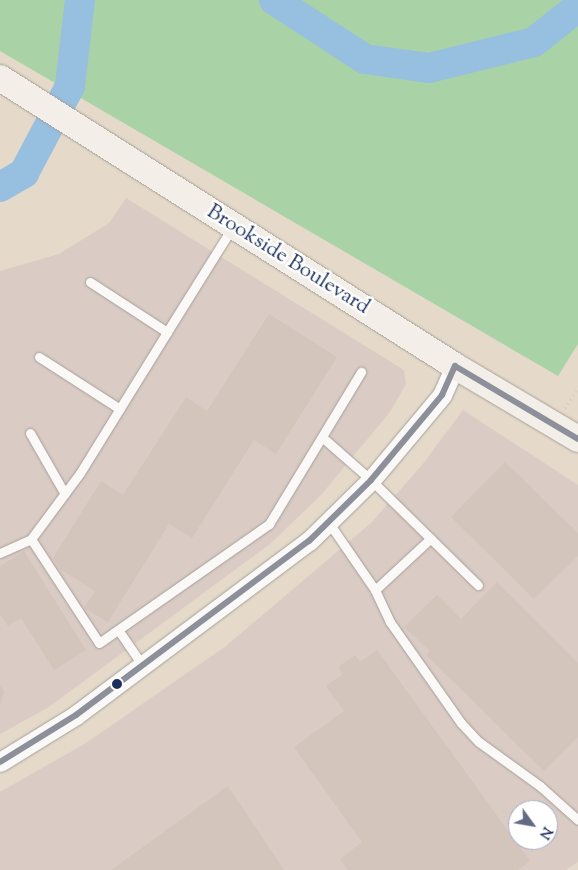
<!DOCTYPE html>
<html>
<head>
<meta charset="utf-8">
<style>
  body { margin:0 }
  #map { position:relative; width:578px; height:870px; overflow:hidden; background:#e5dac9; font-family:"Sorts Mill Goudy",serif }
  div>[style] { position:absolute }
  .industrial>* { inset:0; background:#dacbc4 }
  .green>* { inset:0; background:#aad2a7 }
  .river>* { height:30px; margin:-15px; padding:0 15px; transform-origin:15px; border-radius:15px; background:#97bfdf }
  .building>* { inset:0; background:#d3c4bc }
  .path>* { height:3px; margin-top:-1.5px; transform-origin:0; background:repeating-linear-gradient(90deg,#cac9c9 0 1px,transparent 0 5px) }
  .roads { filter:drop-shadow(0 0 1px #a4a09c) drop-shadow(0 0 1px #a4a09c) }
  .lane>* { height:9px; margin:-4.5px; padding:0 4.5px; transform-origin:4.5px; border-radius:4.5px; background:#fbf9f7 }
  .street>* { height:19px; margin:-9.5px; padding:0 9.5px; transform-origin:9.5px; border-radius:9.5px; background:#fbf9f7 }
  .secondary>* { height:26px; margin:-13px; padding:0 13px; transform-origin:13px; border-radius:13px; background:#f3efe8 }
  .bus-1>* { height:6px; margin:-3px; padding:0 3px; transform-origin:3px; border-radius:3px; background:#8d909b }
  .dots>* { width:14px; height:14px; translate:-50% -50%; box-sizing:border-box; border:2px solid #fff; border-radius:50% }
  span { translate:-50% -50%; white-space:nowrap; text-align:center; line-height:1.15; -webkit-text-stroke:5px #fff; paint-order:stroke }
  .street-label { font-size:21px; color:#1b2f5e }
  .north { position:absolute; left:508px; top:800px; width:50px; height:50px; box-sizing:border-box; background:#fff; border:1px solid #a4acbf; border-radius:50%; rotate:122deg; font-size:14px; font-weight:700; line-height:20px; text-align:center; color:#1b2f5e }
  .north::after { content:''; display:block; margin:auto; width:18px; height:22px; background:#626b83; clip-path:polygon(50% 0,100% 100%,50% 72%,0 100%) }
</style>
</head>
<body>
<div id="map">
  <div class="industrial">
    <div style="clip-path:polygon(126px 198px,404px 370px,406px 384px,390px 412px,321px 495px,270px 544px,49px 707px,0 734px,0 271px,59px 254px,109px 223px)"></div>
    <div style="clip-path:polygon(evenodd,463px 410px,578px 485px,578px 862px,566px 870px,0 870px,0 792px,86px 743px,226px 646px,371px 523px,422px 465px,463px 410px,518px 810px,548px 810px,548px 840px,518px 840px,518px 810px)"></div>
  </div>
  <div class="green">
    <div style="clip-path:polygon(0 0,578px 0,578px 344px,558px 376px,0 51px)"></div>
  </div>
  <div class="river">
    <div style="left:274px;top:0;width:108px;rotate:33deg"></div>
    <div style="left:365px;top:59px;width:65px;rotate:8deg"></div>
    <div style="left:429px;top:68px;width:108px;rotate:-13.9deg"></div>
    <div style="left:534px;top:42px;width:56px;rotate:-38.5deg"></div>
    <div style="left:0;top:187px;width:28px;rotate:-30deg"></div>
    <div style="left:24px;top:173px;width:98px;rotate:-62.1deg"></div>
    <div style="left:70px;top:86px;width:87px;rotate:-83.4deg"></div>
  </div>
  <div class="building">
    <div style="clip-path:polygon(269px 314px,337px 357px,276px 454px,254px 440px,192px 538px,169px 524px,108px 622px,84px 608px,95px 591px,60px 569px,53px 558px,101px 481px,123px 495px,186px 397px,207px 411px)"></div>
    <div style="clip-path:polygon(505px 462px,578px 533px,578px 556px,534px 599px,451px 517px)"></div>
    <div style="clip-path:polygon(24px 551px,86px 650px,54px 670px,21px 618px,8px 626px,0 614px,0 566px)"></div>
    <div style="clip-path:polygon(497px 582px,578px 663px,578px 737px,544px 771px,426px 655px,430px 651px,404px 627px,437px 595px,461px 619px)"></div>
    <div style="clip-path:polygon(377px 650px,530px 861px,518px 870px,348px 870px,340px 859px,362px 842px,294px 747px,344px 711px,326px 686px,343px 674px,338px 667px,355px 655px,360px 662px)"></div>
    <div style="clip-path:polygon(0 685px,4px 692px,0 705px)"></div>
    <div style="clip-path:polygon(228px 786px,284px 870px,111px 870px)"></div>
  </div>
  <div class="path">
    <div style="left:565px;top:408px;width:24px;rotate:-57deg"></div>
  </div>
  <div class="roads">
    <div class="lane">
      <div style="left:90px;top:282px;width:92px;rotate:33deg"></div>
      <div style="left:167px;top:332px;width:123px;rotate:-58deg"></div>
      <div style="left:39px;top:357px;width:96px;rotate:32.7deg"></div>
      <div style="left:30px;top:433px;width:70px;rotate:60.2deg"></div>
      <div style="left:322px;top:437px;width:65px;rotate:41.3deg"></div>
      <div style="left:371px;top:480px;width:150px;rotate:44.5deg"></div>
      <div style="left:329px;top:523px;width:81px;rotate:55.5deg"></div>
      <div style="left:375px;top:590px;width:35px;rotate:65deg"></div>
      <div style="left:390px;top:622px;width:123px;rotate:54.9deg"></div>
      <div style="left:461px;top:723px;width:26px;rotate:47deg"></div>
      <div style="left:479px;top:742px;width:75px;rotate:35.8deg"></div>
      <div style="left:540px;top:786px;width:51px;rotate:41.8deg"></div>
      <div style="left:31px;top:539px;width:124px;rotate:56.8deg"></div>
      <div style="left:99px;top:643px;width:208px;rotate:-35deg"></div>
      <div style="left:269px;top:524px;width:178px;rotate:-58.8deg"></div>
      <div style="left:0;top:553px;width:34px;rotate:-24deg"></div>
      <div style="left:31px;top:539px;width:82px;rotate:-53.4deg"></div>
      <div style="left:80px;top:473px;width:166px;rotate:-58.3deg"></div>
      <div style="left:375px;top:590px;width:76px;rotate:-42.9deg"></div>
      <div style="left:119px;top:631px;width:42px;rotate:55.6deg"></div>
    </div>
    <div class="street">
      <div style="left:0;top:762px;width:89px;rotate:-31.7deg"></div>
      <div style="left:76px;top:715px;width:291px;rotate:-36.8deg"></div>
      <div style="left:309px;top:541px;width:87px;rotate:-44.5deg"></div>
      <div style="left:371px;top:480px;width:111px;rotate:-50.1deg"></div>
      <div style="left:442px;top:395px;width:32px;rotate:-66deg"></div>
    </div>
    <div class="secondary">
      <div style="left:0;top:78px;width:538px;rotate:32.33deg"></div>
      <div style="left:455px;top:366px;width:143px;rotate:30.7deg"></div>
    </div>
  </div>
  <div class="bus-1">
    <div style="left:455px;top:366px;width:143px;rotate:30.7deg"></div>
    <div style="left:0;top:762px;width:89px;rotate:-31.7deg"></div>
    <div style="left:76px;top:715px;width:291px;rotate:-36.8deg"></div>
    <div style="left:309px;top:541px;width:87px;rotate:-44.5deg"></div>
    <div style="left:371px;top:480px;width:111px;rotate:-50.1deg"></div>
    <div style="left:442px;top:395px;width:32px;rotate:-66deg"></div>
  </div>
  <div class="dots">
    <div style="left:117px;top:684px;background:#1b2f5e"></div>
  </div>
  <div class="street-label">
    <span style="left:288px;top:260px;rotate:32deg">Brookside Boulevard</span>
  </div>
  <div class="north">N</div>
</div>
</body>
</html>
